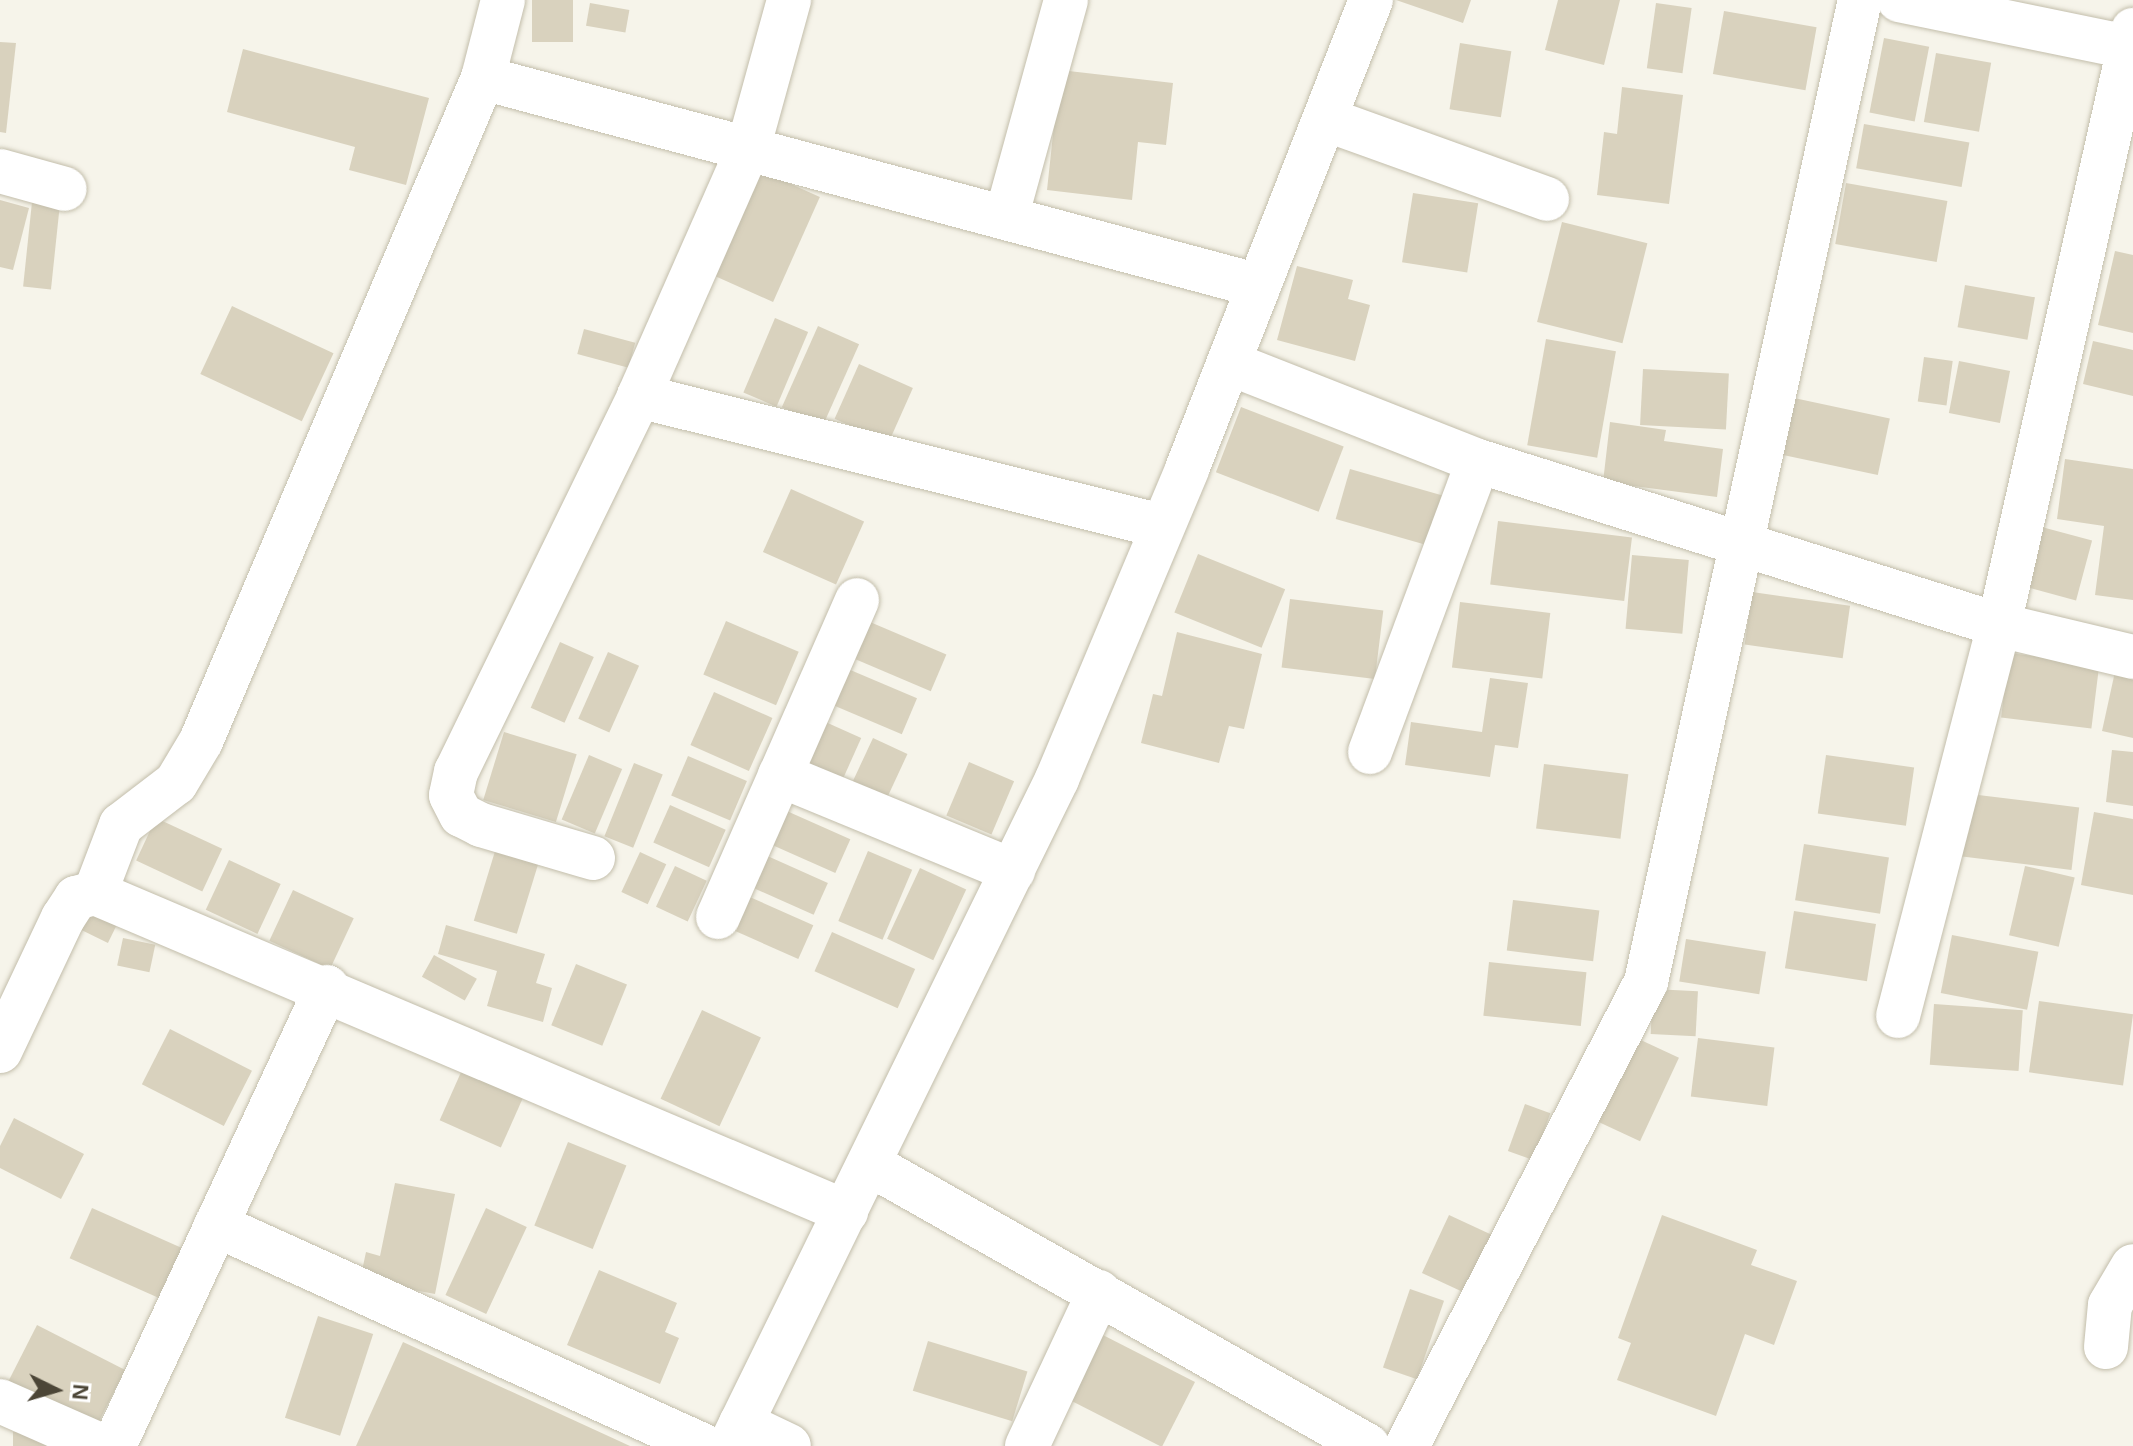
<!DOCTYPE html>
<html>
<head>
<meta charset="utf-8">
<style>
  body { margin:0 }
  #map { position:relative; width:2133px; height:1446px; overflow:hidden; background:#f6f4ea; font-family:Arial,sans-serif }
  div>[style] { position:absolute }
  .building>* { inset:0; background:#d9d2be; transform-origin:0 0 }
  .roads { filter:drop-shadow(0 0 2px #c3beab) drop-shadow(0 0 2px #c3beab) }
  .minor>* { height:44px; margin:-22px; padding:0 22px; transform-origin:22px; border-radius:22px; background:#fff }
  span { translate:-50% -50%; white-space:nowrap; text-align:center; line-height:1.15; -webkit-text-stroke:6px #fff; paint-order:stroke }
  .north { position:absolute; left:16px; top:1350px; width:80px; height:80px; -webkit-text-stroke:6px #fff; paint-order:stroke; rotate:95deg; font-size:22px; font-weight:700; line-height:32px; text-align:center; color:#4c4637 }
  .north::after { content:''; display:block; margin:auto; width:28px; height:36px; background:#4c4637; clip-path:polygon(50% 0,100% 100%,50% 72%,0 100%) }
</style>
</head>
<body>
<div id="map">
  <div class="building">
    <div style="left:532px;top:0;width:41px;height:42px"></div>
    <div style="clip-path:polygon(1396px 0,1471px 0,1463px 23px)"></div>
    <div style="clip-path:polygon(1558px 0,1620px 0,1604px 65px,1545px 50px)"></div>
    <div style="left:590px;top:3px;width:40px;height:23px;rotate:10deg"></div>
    <div style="left:1656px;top:3px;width:36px;height:66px;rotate:8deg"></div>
    <div style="left:1724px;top:11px;width:94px;height:64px;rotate:10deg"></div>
    <div style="left:1884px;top:38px;width:46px;height:76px;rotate:11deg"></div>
    <div style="clip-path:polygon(0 42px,16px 43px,6px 133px,0 132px)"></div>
    <div style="left:1460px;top:43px;width:52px;height:67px;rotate:9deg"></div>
    <div style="clip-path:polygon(243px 49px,429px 98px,406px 185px,349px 170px,355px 147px,227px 112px)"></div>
    <div style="left:1936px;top:53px;width:56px;height:70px;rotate:10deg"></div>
    <div style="clip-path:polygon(1060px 70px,1173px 83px,1166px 145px,1138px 142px,1132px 200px,1047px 190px)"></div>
    <div style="clip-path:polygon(1622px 87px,1683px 95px,1669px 204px,1597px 195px,1604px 132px,1617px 134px)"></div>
    <div style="left:1864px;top:124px;width:107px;height:45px;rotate:10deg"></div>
    <div style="left:755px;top:168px;width:71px;height:115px;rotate:24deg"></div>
    <div style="left:1846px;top:183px;width:103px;height:62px;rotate:10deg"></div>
    <div style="left:1413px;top:193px;width:66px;height:70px;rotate:9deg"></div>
    <div style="clip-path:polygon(0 200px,29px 208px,13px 270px,0 267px)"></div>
    <div style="left:32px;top:202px;width:28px;height:85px;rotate:6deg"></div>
    <div style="left:1562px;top:222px;width:88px;height:103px;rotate:14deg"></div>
    <div style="clip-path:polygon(2115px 251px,2133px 255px,2133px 333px,2098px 325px)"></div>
    <div style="clip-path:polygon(1297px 266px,1353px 280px,1348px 299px,1370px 305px,1355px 361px,1277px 340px)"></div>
    <div style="left:1965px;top:285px;width:71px;height:43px;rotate:10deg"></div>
    <div style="left:232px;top:306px;width:112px;height:75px;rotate:25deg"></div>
    <div style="left:775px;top:318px;width:36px;height:81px;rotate:23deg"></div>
    <div style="left:818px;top:326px;width:45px;height:89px;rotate:24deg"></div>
    <div style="left:584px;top:329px;width:53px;height:26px;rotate:15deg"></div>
    <div style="left:1546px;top:339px;width:71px;height:108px;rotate:10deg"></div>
    <div style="clip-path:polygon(2093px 341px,2133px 350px,2133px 396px,2083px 384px)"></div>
    <div style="left:1924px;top:357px;width:29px;height:45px;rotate:8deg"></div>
    <div style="left:1959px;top:361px;width:52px;height:53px;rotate:11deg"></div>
    <div style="left:859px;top:364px;width:59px;height:60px;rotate:24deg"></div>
    <div style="left:1643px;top:369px;width:86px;height:56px;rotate:3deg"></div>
    <div style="left:1794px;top:398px;width:98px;height:58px;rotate:12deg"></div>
    <div style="left:1241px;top:407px;width:110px;height:70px;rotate:21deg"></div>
    <div style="clip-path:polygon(1610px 422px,1666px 430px,1664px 441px,1723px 449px,1717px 497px,1603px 482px)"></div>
    <div style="clip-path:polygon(2065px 459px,2133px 469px,2133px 600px,2095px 595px,2104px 526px,2057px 519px)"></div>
    <div style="left:1350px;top:469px;width:99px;height:52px;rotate:16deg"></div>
    <div style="left:791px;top:489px;width:80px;height:69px;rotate:24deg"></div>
    <div style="left:1498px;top:521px;width:135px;height:64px;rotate:7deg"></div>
    <div style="left:2038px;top:526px;width:56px;height:62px;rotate:15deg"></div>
    <div style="left:1198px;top:554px;width:94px;height:63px;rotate:22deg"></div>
    <div style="left:1632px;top:555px;width:57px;height:74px;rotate:5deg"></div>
    <div style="left:1752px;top:592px;width:99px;height:53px;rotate:8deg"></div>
    <div style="left:1290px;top:599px;width:94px;height:69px;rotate:7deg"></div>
    <div style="left:1460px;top:602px;width:91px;height:66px;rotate:7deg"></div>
    <div style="left:726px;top:621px;width:79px;height:58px;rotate:23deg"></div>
    <div style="left:870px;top:622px;width:83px;height:40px;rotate:23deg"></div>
    <div style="clip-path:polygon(1177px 632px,1262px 654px,1244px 729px,1229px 726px,1219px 763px,1141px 743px,1153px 694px,1162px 696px)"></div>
    <div style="left:560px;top:642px;width:37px;height:72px;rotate:24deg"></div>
    <div style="left:608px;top:652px;width:34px;height:73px;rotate:24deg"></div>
    <div style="left:2009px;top:653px;width:91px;height:65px;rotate:7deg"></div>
    <div style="clip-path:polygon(2116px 667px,2133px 671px,2133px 738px,2102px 731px)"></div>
    <div style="left:848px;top:669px;width:75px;height:39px;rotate:23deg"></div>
    <div style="clip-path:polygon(1490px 678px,1528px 683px,1518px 748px,1495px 745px,1490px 777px,1405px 765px,1411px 722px,1482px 732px)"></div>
    <div style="left:714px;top:692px;width:64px;height:58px;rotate:24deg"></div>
    <div style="left:821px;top:720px;width:44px;height:56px;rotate:24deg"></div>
    <div style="left:504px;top:732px;width:76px;height:71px;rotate:17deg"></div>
    <div style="left:873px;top:738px;width:38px;height:58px;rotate:25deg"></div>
    <div style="clip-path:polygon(2112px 750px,2133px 752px,2133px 806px,2106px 802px)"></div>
    <div style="left:589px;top:755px;width:36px;height:70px;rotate:23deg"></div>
    <div style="left:1826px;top:755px;width:89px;height:59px;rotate:8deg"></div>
    <div style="left:688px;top:756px;width:64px;height:43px;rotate:23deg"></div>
    <div style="left:969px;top:762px;width:49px;height:58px;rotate:23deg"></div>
    <div style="left:634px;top:763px;width:31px;height:79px;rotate:22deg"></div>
    <div style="left:1544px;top:764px;width:85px;height:65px;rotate:7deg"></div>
    <div style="left:1970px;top:794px;width:110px;height:63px;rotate:7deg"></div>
    <div style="left:670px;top:805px;width:61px;height:41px;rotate:24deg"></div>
    <div style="left:780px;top:808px;width:77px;height:37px;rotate:24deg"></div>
    <div style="clip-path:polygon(2094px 812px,2133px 819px,2133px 895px,2081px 885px)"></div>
    <div style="left:156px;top:818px;width:73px;height:47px;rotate:25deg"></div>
    <div style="left:1804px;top:844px;width:86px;height:57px;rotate:9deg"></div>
    <div style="left:496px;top:848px;width:45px;height:76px;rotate:17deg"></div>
    <div style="left:868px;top:851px;width:48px;height:76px;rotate:23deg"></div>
    <div style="left:640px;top:852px;width:29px;height:44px;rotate:25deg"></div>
    <div style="left:763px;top:854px;width:71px;height:35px;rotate:24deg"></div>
    <div style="left:229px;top:860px;width:57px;height:55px;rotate:25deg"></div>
    <div style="left:675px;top:866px;width:35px;height:45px;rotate:25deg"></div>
    <div style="left:2025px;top:866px;width:51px;height:71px;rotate:13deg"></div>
    <div style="left:920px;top:868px;width:51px;height:78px;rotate:25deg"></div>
    <div style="left:293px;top:890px;width:67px;height:56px;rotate:25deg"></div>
    <div style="left:743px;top:894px;width:77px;height:37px;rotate:24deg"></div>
    <div style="left:1513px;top:900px;width:87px;height:51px;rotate:7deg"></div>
    <div style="left:95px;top:901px;width:30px;height:32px;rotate:26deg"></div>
    <div style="left:1794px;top:911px;width:83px;height:58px;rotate:9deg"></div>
    <div style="clip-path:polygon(446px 925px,545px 954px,536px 983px,552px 988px,543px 1022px,487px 1006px,497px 971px,438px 954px)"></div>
    <div style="left:832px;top:932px;width:91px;height:43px;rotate:24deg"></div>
    <div style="left:1952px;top:935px;width:88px;height:59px;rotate:11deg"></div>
    <div style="left:123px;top:938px;width:33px;height:28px;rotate:12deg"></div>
    <div style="left:1686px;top:939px;width:81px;height:43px;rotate:9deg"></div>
    <div style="left:434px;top:955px;width:49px;height:25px;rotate:29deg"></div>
    <div style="left:1489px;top:962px;width:98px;height:54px;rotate:6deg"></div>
    <div style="left:576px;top:964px;width:55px;height:66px;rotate:22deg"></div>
    <div style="left:1653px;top:989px;width:45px;height:45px;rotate:3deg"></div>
    <div style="left:2039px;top:1001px;width:95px;height:72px;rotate:8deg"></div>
    <div style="left:1934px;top:1004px;width:89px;height:61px;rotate:4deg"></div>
    <div style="left:702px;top:1010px;width:65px;height:98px;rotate:25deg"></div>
    <div style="left:170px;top:1029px;width:92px;height:62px;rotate:27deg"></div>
    <div style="left:1630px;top:1035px;width:54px;height:92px;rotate:25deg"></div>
    <div style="left:1698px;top:1038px;width:77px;height:59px;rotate:7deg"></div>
    <div style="left:462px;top:1070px;width:67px;height:55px;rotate:24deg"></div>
    <div style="left:1525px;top:1104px;width:27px;height:50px;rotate:20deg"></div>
    <div style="clip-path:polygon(14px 1118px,84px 1154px,61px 1199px,0 1168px,0 1146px)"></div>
    <div style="left:568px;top:1142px;width:63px;height:90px;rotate:22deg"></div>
    <div style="clip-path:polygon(395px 1183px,455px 1194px,435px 1294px,360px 1280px,366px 1252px,380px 1256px)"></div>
    <div style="left:92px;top:1208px;width:99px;height:55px;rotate:24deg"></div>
    <div style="left:486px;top:1208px;width:45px;height:96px;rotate:25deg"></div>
    <div style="left:1449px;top:1215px;width:47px;height:64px;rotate:25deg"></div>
    <div style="clip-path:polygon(1662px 1215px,1757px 1250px,1751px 1265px,1797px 1281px,1774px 1345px,1745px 1334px,1716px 1416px,1617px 1380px,1631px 1343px,1618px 1338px)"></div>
    <div style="clip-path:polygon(599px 1270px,677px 1303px,665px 1332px,679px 1338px,660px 1384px,567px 1345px)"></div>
    <div style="left:1410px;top:1289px;width:36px;height:83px;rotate:19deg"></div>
    <div style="left:318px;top:1316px;width:58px;height:107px;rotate:18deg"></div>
    <div style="left:37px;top:1325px;width:99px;height:65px;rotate:27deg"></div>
    <div style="left:1097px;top:1332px;width:110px;height:73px;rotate:27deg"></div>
    <div style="left:928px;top:1341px;width:104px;height:52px;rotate:17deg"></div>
    <div style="clip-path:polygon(403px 1342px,630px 1446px,356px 1446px)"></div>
    <div style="left:46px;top:1432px;width:14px;height:33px;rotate:90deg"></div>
  </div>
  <div class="roads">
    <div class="minor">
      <div style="left:503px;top:0;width:81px;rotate:104.4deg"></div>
      <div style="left:483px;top:78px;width:803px;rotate:15deg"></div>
      <div style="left:1899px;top:0;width:239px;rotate:11.6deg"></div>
      <div style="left:1325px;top:119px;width:236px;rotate:19.8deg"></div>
      <div style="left:0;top:171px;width:67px;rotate:15.5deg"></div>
      <div style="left:1006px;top:218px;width:226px;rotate:-74.6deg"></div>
      <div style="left:1229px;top:363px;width:268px;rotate:21.5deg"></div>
      <div style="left:1478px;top:461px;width:546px;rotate:17.47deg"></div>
      <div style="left:1999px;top:625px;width:138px;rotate:13.4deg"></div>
      <div style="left:639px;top:396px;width:538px;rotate:13.98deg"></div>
      <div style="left:1370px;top:752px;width:310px;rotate:-69.6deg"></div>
      <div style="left:780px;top:775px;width:252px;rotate:22.4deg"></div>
      <div style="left:593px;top:858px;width:117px;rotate:-163.6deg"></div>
      <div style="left:481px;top:825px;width:22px;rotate:-153deg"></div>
      <div style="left:461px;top:815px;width:22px;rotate:-117deg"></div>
      <div style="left:451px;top:795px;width:24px;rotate:-78deg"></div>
      <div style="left:456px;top:772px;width:418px;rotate:-64deg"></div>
      <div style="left:639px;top:396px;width:270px;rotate:-66.2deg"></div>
      <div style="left:748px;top:149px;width:155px;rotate:-74.6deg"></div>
      <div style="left:95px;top:893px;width:73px;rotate:-69.1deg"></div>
      <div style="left:121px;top:825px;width:69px;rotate:-37.4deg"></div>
      <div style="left:176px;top:783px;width:49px;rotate:-59.2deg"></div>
      <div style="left:201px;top:741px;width:720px;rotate:-66.96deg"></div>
      <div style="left:718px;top:917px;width:346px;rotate:-66.3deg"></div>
      <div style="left:1898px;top:1016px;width:404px;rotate:-75.5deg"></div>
      <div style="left:1999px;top:625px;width:610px;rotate:-77.31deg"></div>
      <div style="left:0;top:1051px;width:147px;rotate:-64.7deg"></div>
      <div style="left:63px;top:918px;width:24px;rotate:-57deg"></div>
      <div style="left:76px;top:898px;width:20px;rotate:-15deg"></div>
      <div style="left:95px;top:893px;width:816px;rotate:23.01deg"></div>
      <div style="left:871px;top:1165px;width:571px;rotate:29.48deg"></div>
      <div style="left:216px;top:1225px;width:536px;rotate:24.36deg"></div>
      <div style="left:2106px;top:1347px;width:42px;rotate:-84.6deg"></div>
      <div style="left:2110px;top:1305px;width:45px;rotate:-59.5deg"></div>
      <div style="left:0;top:1401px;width:111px;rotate:23.8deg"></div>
      <div style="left:741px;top:1423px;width:53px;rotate:25.6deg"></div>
      <div style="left:114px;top:1446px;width:506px;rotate:-65.11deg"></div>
      <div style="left:730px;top:1446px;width:743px;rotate:-63.88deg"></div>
      <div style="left:1057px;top:779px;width:336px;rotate:-67.2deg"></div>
      <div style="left:1187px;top:469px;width:504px;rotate:-68.58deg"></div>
      <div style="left:1027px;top:1446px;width:170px;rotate:-64.9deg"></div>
      <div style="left:1407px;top:1446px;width:522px;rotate:-62.75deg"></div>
      <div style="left:1646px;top:982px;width:1005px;rotate:-77.71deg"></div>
    </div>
  </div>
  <div class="north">N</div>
</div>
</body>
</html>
